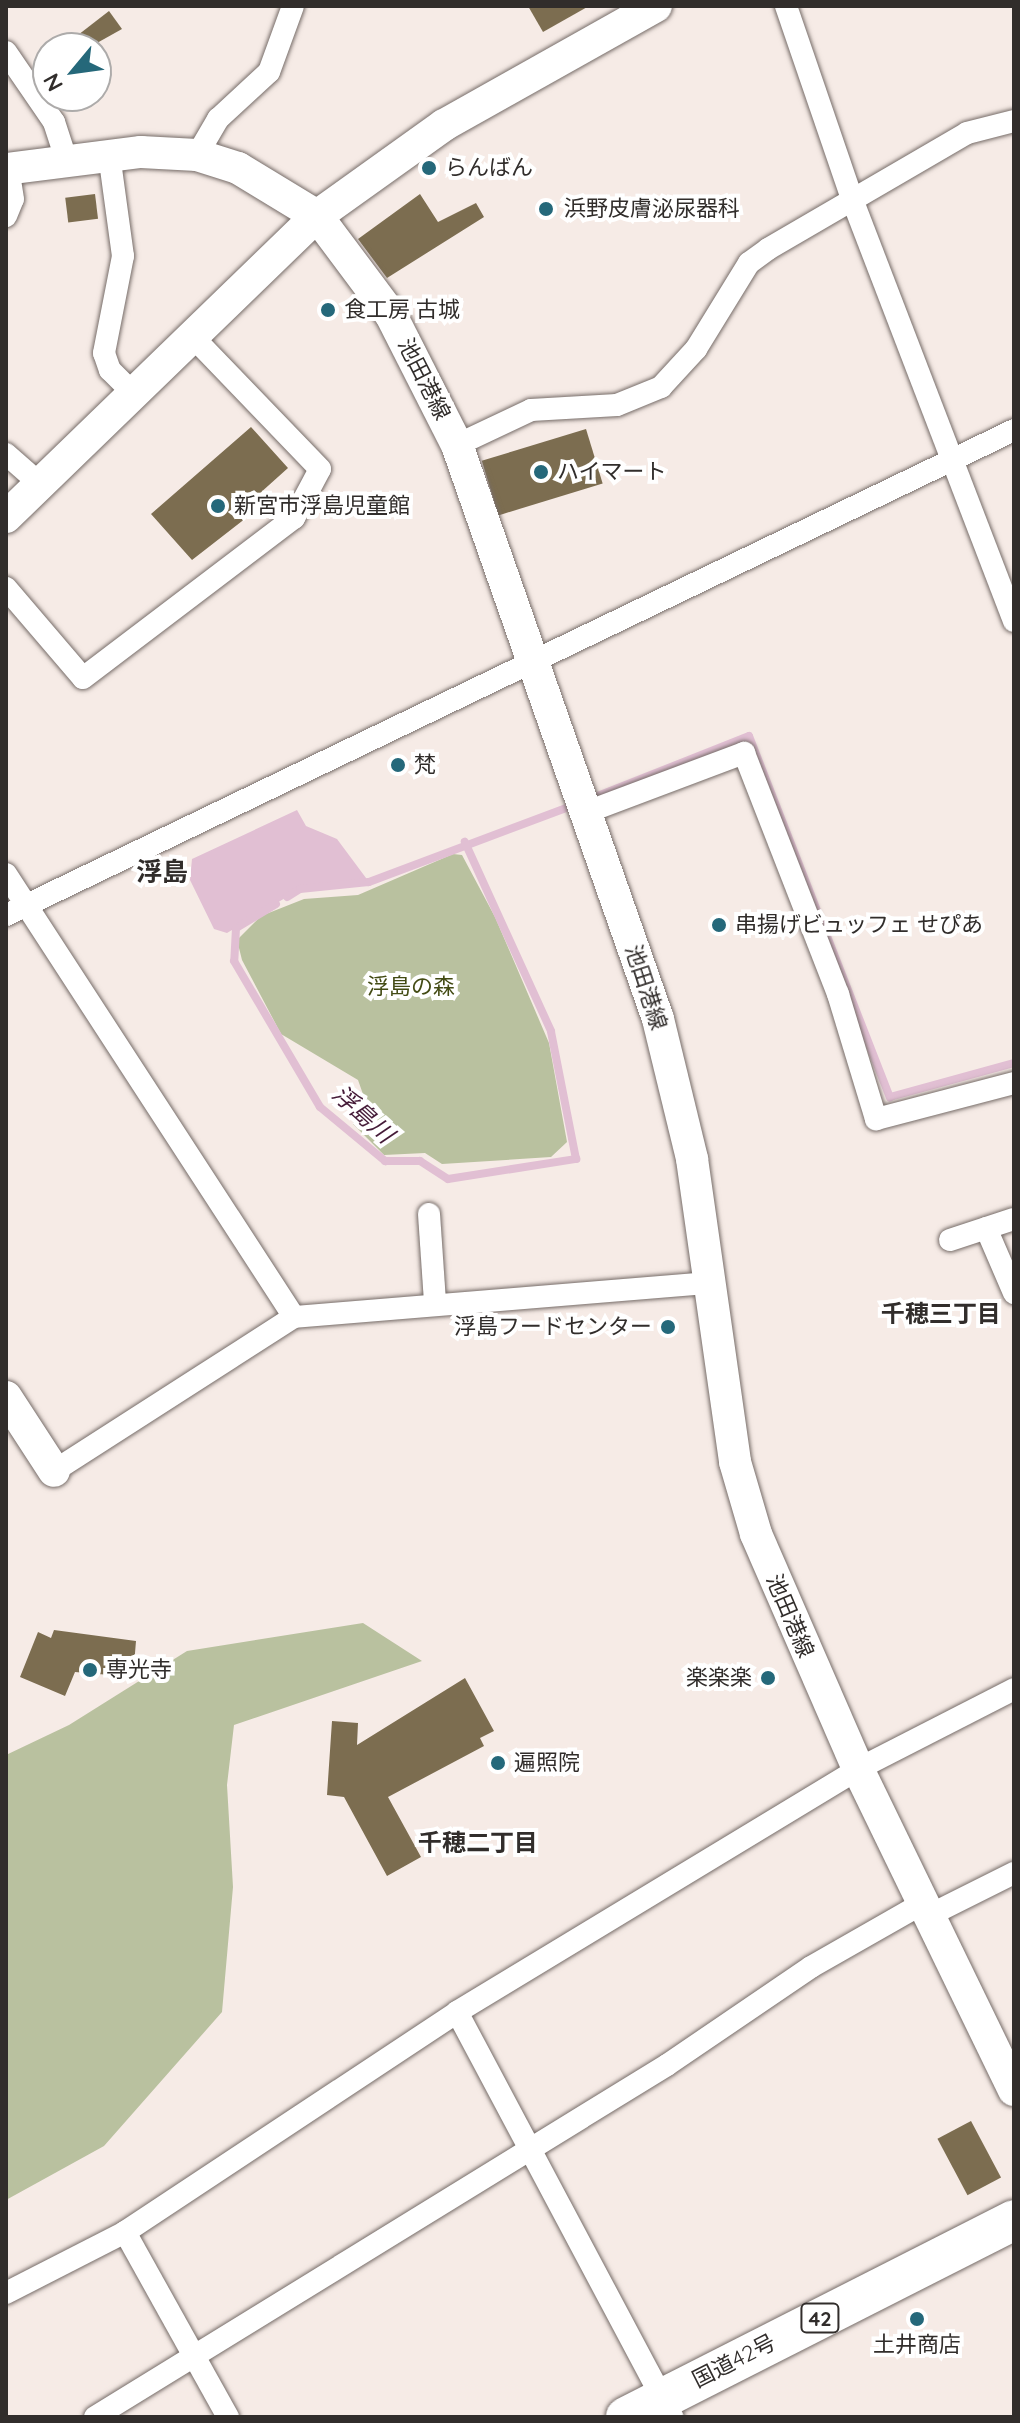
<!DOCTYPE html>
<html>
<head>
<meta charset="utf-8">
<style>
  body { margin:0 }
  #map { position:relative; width:1020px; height:2423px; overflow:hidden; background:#f6ebe6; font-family:Quicksand,"Noto Sans JP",sans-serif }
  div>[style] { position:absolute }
  .forest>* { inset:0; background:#b9c19f }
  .water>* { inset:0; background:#e1bfd3 }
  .stream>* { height:8px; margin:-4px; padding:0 4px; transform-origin:4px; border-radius:4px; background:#e1bfd3 }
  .building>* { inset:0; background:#7c6d50; transform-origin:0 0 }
  .roads { filter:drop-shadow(0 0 2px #766c68) drop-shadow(0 0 2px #766c68) }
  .street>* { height:22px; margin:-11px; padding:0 11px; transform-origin:11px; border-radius:11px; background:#fff }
  .secondary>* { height:32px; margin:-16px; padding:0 16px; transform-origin:16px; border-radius:16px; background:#fff }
  .highway>* { height:40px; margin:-20px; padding:0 20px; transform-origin:20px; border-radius:20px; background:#fff }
  .dots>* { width:22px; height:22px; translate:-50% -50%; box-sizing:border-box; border:4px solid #fff; border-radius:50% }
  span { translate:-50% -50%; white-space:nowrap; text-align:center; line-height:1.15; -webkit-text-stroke:8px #fff; paint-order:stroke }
  .shield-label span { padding:2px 6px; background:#fff; border:2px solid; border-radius:6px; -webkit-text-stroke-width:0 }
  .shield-label { font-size:20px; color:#312d2b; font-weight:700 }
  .poi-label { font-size:22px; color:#312d2b }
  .left { translate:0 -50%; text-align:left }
  .right { translate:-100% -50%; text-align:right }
  .street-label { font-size:22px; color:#312d2b }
  .park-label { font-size:22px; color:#434b14 }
  .water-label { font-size:24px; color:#451b38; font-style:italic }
  .neighbourhood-label { font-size:24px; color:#312d2b; font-weight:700 }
  .quarter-label { font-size:26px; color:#312d2b; font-weight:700 }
  .frame { position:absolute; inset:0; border:8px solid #312d2b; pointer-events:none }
  .north { position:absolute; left:32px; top:32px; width:80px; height:80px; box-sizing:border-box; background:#fff; border:2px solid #adabaa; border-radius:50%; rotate:241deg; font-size:22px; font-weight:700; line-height:32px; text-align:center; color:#312d2b }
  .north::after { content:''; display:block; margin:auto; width:28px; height:36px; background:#25687a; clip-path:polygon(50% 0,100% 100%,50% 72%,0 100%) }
</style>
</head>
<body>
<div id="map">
  <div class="forest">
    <div style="clip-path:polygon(453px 854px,462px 855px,495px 917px,549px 1043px,567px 1142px,551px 1157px,442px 1164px,425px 1153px,384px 1155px,353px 1124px,364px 1097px,358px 1080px,281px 1034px,242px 960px,237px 940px,261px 916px,304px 899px,358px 895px)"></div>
    <div style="clip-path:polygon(363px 1623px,422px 1661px,234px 1725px,227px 1785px,233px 1887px,222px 2012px,104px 2146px,6px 2200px,6px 1755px,69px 1725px,187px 1651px)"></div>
  </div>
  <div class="water">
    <div style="clip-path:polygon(297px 810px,306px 826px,337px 839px,369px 882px,300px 889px,227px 933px,214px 929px,190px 880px,192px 859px)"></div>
  </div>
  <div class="stream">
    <div style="left:590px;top:799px;width:171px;rotate:-21.6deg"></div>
    <div style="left:749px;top:736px;width:388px;rotate:68.7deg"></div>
    <div style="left:890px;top:1097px;width:129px;rotate:-15.3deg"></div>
    <div style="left:287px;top:897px;width:15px;rotate:-32deg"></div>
    <div style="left:300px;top:889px;width:69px;rotate:-5.8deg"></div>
    <div style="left:369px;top:882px;width:222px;rotate:-20.6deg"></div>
    <div style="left:276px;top:904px;width:47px;rotate:149deg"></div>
    <div style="left:236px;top:928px;width:33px;rotate:93deg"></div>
    <div style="left:234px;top:961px;width:169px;rotate:59.5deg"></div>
    <div style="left:320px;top:1107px;width:85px;rotate:39.7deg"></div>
    <div style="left:385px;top:1161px;width:35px"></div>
    <div style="left:420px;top:1161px;width:33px;rotate:33deg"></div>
    <div style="left:448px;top:1179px;width:130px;rotate:-8.9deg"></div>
    <div style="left:576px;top:1159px;width:130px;rotate:-101.1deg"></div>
    <div style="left:551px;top:1031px;width:208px;rotate:-114.5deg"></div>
  </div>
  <div class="building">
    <div style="clip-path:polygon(528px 6px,589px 6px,543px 32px)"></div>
    <div style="clip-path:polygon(109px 11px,122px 29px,88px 48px,78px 35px)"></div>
    <div style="left:95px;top:194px;width:25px;height:30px;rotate:83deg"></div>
    <div style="clip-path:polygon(420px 194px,438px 222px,476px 203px,484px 217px,387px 278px,358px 239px)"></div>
    <div style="clip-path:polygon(251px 427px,288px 468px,240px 511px,246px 518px,192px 560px,151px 514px)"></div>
    <div style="left:586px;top:429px;width:57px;height:109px;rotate:73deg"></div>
    <div style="clip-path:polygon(54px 1630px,136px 1641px,133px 1677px,75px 1672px,65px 1696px,20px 1677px,38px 1632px,51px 1638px)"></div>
    <div style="clip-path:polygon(465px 1678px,494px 1731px,480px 1738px,484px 1746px,388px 1797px,421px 1857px,387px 1876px,344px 1797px,327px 1795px,332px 1721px,358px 1723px,357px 1745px)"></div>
    <div style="left:971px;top:2121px;width:64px;height:38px;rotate:62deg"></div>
  </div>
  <div class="roads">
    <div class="street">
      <div style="left:786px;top:6px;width:204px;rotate:71.1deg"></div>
      <div style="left:852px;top:199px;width:452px;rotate:69deg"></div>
      <div style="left:6px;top:52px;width:85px;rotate:55.6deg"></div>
      <div style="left:54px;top:122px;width:38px;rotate:72deg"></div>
      <div style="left:109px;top:154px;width:103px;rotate:82.2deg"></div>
      <div style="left:123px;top:256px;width:99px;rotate:101.1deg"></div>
      <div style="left:104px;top:353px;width:18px;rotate:71deg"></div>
      <div style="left:110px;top:370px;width:34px;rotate:45deg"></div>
      <div style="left:197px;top:155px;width:42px;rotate:-59.7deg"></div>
      <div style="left:218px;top:119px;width:69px;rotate:-42.7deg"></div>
      <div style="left:269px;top:72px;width:70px;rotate:-70deg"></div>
      <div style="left:6px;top:216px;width:18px;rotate:-68deg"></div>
      <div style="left:13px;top:199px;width:30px;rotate:-99deg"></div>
      <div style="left:457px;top:445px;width:82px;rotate:-25.3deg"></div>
      <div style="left:531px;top:410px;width:86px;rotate:-3.3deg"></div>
      <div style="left:617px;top:405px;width:48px;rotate:-22.2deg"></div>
      <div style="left:661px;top:387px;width:52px;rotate:-47.4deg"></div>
      <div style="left:696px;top:349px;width:101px;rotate:-58.4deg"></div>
      <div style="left:749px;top:263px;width:24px;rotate:-36deg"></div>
      <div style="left:768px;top:249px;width:230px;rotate:-30.2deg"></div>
      <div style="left:967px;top:133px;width:49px;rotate:-14.3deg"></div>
      <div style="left:6px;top:454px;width:44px;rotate:41.3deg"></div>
      <div style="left:6px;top:588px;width:118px;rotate:49.5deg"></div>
      <div style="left:83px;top:678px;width:265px;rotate:-37.2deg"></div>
      <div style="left:294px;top:518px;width:55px;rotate:-62deg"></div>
      <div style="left:320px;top:469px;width:183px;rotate:-133.9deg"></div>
      <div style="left:587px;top:812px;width:168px;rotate:-20.6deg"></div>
      <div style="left:744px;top:753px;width:259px;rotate:68.7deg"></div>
      <div style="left:838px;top:994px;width:131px;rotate:73.1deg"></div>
      <div style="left:876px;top:1119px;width:143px;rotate:-14.6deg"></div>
      <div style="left:6px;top:874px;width:528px;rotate:56.97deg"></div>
      <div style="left:6px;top:915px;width:1119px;rotate:-25.69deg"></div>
      <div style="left:429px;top:1214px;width:88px;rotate:86.1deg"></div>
      <div style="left:986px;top:1228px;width:71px;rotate:66.7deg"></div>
      <div style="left:950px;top:1240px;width:67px;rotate:-18.2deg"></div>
      <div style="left:54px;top:1471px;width:285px;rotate:-32.7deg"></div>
      <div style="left:294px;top:1317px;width:418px;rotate:-4.7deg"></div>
      <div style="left:932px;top:1914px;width:92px;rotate:-26.6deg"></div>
      <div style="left:457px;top:2012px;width:459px;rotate:62deg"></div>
      <div style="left:125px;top:2232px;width:212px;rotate:60.9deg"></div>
      <div style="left:6px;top:2293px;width:134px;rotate:-27.1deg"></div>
      <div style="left:125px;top:2232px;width:398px;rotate:-33.5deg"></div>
      <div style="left:457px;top:2012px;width:469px;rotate:-31.2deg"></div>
      <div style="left:858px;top:1769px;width:175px;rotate:-27.1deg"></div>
      <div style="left:95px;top:2417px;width:672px;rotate:-31.61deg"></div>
      <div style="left:667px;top:2065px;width:174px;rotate:-34.2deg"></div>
      <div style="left:811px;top:1967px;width:131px;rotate:-29.7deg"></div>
    </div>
    <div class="secondary">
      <div style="left:6px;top:169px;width:136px;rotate:-7.2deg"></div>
      <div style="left:141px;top:152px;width:56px;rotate:3.1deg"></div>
      <div style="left:197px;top:155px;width:43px;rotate:17.6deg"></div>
      <div style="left:238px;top:168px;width:92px;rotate:31.3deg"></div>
      <div style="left:317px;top:216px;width:124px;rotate:53.2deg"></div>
      <div style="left:391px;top:315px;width:146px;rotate:63.1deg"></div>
      <div style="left:457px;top:445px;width:608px;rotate:70.7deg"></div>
      <div style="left:658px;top:1019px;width:144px;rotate:76.3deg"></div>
      <div style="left:692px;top:1159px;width:306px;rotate:81.9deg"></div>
      <div style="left:735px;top:1462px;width:75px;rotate:73.7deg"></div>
      <div style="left:756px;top:1534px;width:256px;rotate:66.5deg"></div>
      <div style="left:858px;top:1769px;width:357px;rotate:64.1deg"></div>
      <div style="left:6px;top:517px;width:433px;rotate:-44.1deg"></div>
      <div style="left:317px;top:216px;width:156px;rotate:-35.6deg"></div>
      <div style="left:444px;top:125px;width:243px;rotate:-29.3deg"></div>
      <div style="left:6px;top:1397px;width:88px;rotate:57deg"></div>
    </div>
    <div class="highway">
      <div style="left:626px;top:2417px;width:435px;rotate:-26.9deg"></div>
    </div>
  </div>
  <div class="dots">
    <div style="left:429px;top:168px;background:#25687a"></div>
    <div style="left:546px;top:209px;background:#25687a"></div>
    <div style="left:328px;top:310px;background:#25687a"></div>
    <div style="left:541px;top:472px;background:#25687a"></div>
    <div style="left:218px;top:506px;background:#25687a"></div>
    <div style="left:398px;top:765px;background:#25687a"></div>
    <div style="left:719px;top:925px;background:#25687a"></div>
    <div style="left:668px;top:1327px;background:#25687a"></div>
    <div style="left:90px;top:1670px;background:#25687a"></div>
    <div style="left:768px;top:1678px;background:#25687a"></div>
    <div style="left:498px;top:1763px;background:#25687a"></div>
    <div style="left:917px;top:2319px;background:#25687a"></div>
  </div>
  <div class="shield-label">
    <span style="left:820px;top:2318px">42</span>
  </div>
  <div class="poi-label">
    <span class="left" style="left:445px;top:168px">らんばん</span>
    <span class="left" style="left:564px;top:209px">浜野皮膚泌尿器科</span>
    <span class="left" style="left:344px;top:310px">食工房 古城</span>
    <span class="left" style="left:557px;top:472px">ハイマート</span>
    <span class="left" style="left:234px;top:506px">新宮市浮島児童館</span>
    <span class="left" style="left:414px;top:765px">梵</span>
    <span class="left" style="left:735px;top:925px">串揚げビュッフェ せぴあ</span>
    <span class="right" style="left:652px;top:1327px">浮島フードセンター</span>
    <span class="left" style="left:106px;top:1670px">専光寺</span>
    <span class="right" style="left:752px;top:1678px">楽楽楽</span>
    <span class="left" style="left:514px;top:1763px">遍照院</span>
    <span style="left:917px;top:2345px">土井商店</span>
  </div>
  <div class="street-label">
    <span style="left:424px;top:379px;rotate:63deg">池田港線</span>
    <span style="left:646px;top:987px;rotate:72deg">池田港線</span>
    <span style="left:790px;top:1616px;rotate:67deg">池田港線</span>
    <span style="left:734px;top:2361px;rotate:-27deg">国道42号</span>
  </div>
  <div class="park-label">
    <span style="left:411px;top:987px">浮島の森</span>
  </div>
  <div class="water-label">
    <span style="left:363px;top:1114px;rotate:42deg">浮島川</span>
  </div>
  <div class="neighbourhood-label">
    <span style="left:941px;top:1314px">千穂三丁目</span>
    <span style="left:478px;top:1843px">千穂二丁目</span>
  </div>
  <div class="quarter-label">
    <span style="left:162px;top:872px">浮島</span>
  </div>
  <div class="frame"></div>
  <div class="north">N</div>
</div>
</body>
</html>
